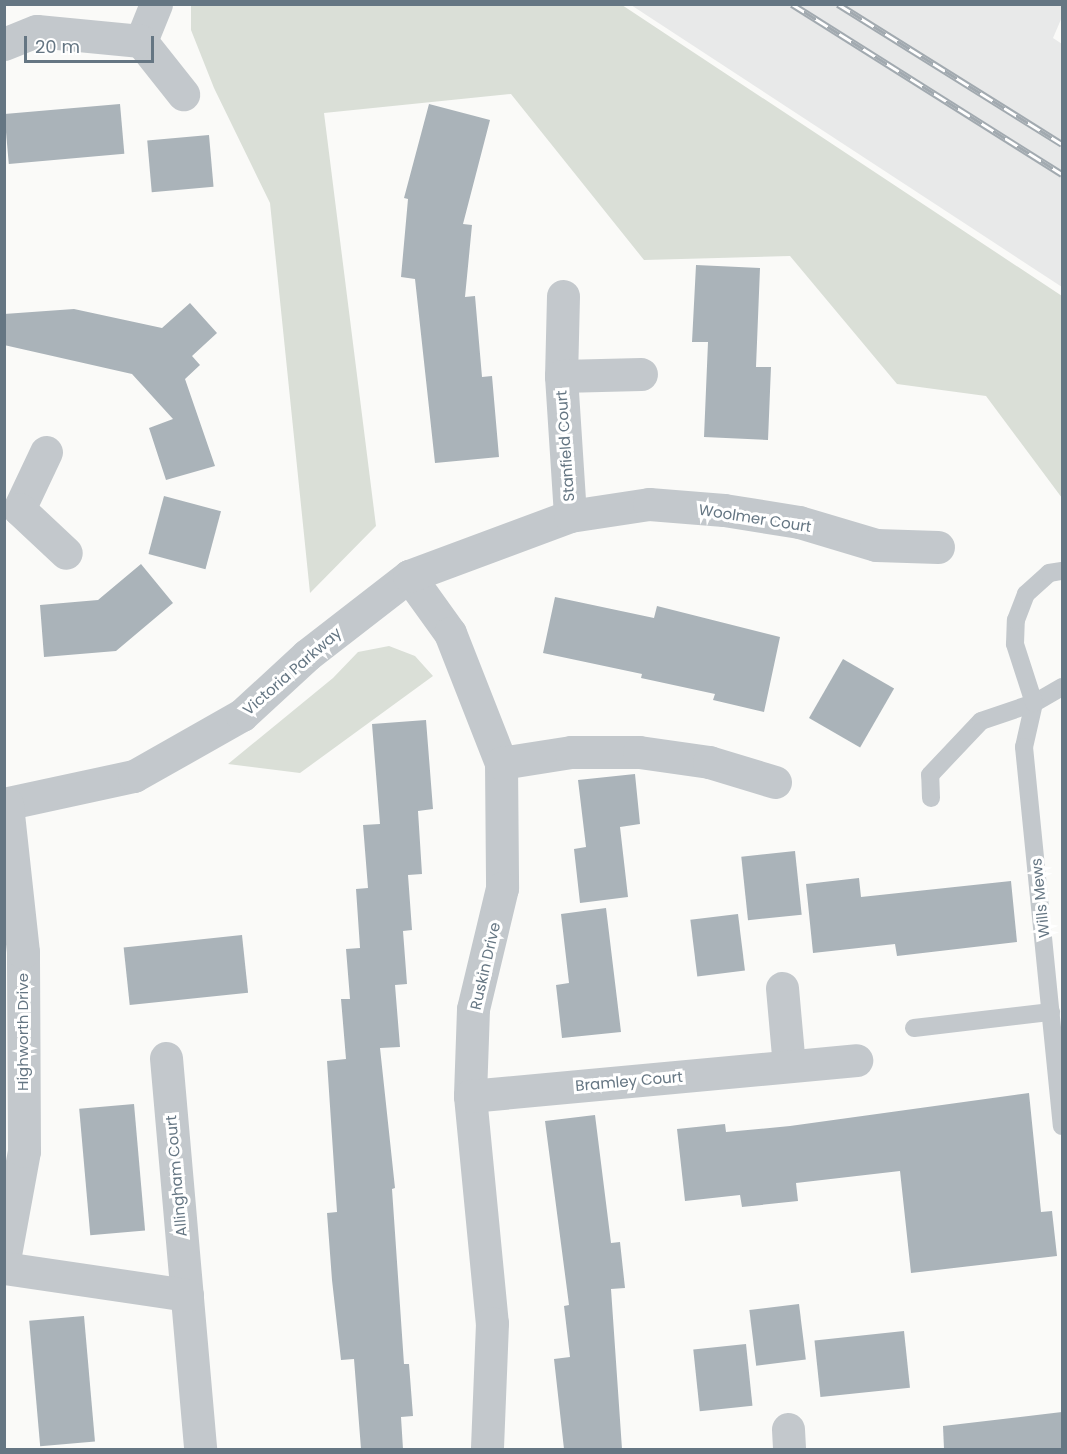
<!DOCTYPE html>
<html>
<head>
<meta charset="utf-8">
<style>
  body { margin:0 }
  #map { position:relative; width:1067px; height:1454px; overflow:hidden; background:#fafaf8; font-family:Poppins,sans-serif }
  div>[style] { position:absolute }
  .built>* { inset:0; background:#e8e9e9 }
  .green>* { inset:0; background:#dadfd7 }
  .building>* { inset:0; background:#aab3b9; transform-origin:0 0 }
  .lane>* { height:18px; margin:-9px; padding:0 9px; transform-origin:9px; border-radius:9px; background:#c3c8cc }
  .street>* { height:33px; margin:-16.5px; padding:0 16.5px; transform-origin:16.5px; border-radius:16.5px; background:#c3c8cc }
  .rail>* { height:7px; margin-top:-3.5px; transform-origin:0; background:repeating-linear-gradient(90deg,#fff 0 14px,#a2aab0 0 28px); box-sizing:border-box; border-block:2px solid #a2aab0 }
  span { translate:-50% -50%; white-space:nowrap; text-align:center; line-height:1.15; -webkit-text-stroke:6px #fff; paint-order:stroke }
  .street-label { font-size:15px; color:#657683 }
  .frame { position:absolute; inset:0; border:6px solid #657683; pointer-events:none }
  .scale { position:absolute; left:24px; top:36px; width:130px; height:27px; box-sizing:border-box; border:3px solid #657683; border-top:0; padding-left:8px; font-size:18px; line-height:21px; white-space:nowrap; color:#657683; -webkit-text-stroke:4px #fff; paint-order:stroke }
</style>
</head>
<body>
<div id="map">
  <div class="built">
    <div style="clip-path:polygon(631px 5px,1062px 5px,1062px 17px,1053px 38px,1062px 44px,1062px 287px)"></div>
  </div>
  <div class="green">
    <div style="clip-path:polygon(191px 5px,622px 5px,1062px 296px,1062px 498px,986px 396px,897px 384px,790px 256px,644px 260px,511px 94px,324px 113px,376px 526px,310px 593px,270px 203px,214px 88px,191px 30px)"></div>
    <div style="clip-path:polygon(389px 646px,415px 656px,433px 676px,300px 773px,228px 764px,333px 678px,358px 652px)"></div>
  </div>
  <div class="building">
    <div style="left:120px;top:104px;width:50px;height:116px;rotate:85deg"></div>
    <div style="clip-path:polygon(429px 104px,490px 120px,463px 224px,472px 225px,465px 297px,475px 296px,482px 377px,492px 376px,499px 457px,435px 463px,415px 279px,401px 277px,408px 199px,404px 198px)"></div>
    <div style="left:209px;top:135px;width:52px;height:62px;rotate:85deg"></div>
    <div style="clip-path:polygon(696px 265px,760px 268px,756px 367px,771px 367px,768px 440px,704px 437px,708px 342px,692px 342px)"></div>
    <div style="clip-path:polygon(190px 303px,217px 333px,192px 356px,200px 365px,185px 379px,215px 466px,166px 480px,149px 428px,173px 419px,132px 374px,4px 345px,4px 314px,74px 309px,162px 328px)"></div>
    <div style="left:164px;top:496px;width:59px;height:60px;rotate:15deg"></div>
    <div style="clip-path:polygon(141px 564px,173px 603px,116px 651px,44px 657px,40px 605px,98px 600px)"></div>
    <div style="clip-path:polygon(555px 597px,654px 618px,657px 606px,780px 637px,764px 712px,713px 700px,715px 694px,641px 678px,642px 674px,543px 653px)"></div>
    <div style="left:843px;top:659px;width:59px;height:68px;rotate:30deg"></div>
    <div style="clip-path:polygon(426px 720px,433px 809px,418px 811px,422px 874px,408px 875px,412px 930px,403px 931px,407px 984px,395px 985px,400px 1047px,380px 1048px,395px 1188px,392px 1189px,404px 1364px,409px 1364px,413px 1416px,401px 1417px,403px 1449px,361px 1449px,354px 1359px,341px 1360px,332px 1280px,327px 1213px,337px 1212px,327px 1061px,346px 1059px,341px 999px,350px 999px,346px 949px,360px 948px,356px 889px,368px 888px,363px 825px,380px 824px,372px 724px)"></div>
    <div style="clip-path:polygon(635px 774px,640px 824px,620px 827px,628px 897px,580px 903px,574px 849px,586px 847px,578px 780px)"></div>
    <div style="left:795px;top:851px;width:64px;height:54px;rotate:84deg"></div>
    <div style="clip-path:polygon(859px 878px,861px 897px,1011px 881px,1017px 942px,897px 956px,895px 944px,813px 953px,806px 884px)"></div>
    <div style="clip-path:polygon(606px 908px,621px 1032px,562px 1038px,556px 985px,569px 983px,561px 914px)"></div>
    <div style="left:738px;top:914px;width:57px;height:48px;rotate:83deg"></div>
    <div style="left:242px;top:935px;width:58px;height:119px;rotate:84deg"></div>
    <div style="clip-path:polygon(1029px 1093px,1041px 1212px,1052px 1211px,1057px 1256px,911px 1273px,900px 1171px,796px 1183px,798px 1201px,742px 1207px,740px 1195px,685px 1201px,677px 1129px,725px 1124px,726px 1132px,790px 1126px)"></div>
    <div style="left:134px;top:1104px;width:127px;height:55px;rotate:85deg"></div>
    <div style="clip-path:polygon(595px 1115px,611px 1243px,620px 1242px,625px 1288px,611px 1289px,622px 1449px,564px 1449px,554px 1359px,570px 1357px,564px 1306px,569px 1305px,545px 1121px)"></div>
    <div style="left:799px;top:1304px;width:56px;height:50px;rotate:83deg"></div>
    <div style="left:84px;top:1316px;width:126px;height:55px;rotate:85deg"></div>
    <div style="left:904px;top:1331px;width:57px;height:90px;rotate:84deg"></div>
    <div style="left:746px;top:1344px;width:62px;height:53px;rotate:84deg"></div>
    <div style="clip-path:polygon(1062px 1412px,1062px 1449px,944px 1449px,943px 1426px)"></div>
  </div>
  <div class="lane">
    <div style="left:1062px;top:687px;width:32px;rotate:150deg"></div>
    <div style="left:1034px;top:703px;width:45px;rotate:102.8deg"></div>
    <div style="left:1024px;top:747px;width:381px;rotate:84.3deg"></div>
    <div style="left:931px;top:798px;width:23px;rotate:-92deg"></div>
    <div style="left:930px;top:775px;width:74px;rotate:-46.6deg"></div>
    <div style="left:981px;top:721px;width:56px;rotate:-18.8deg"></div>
    <div style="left:1034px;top:703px;width:62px;rotate:-107.9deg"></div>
    <div style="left:1015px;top:644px;width:24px;rotate:-88deg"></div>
    <div style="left:1016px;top:620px;width:28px;rotate:-69deg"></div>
    <div style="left:1026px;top:594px;width:31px;rotate:-42deg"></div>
    <div style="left:1049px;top:573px;width:13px;rotate:-9deg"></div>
    <div style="left:914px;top:1028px;width:138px;rotate:-6.7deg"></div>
  </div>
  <div class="street">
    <div style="left:156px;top:4px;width:40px;rotate:112deg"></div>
    <div style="left:141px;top:41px;width:68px;rotate:51.6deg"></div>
    <div style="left:4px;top:44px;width:35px;rotate:-22deg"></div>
    <div style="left:37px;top:31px;width:104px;rotate:5.5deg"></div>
    <div style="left:563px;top:296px;width:80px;rotate:91.4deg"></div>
    <div style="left:561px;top:376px;width:140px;rotate:86.3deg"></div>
    <div style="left:561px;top:376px;width:80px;rotate:-1.4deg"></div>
    <div style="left:46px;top:452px;width:63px;rotate:115.3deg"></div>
    <div style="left:19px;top:509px;width:64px;rotate:43.1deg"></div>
    <div style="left:409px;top:576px;width:70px;rotate:54.3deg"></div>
    <div style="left:450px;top:633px;width:140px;rotate:68.6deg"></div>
    <div style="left:501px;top:763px;width:125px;rotate:89.5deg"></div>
    <div style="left:502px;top:888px;width:124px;rotate:103.5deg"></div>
    <div style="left:473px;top:1009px;width:87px;rotate:92deg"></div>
    <div style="left:470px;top:1096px;width:228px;rotate:84.5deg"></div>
    <div style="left:492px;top:1323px;width:127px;rotate:92.3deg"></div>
    <div style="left:501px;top:763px;width:71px;rotate:-8.9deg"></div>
    <div style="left:571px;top:752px;width:68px"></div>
    <div style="left:639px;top:752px;width:71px;rotate:8.1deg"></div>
    <div style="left:709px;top:762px;width:69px;rotate:16.9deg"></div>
    <div style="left:4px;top:804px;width:133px;rotate:-12.2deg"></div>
    <div style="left:134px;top:776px;width:124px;rotate:-29.5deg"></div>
    <div style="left:242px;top:715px;width:88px;rotate:-42.7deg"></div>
    <div style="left:307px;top:655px;width:129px;rotate:-37.8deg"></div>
    <div style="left:409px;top:576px;width:172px;rotate:-20.4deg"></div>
    <div style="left:570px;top:516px;width:80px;rotate:-8.6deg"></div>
    <div style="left:649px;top:504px;width:75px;rotate:4.6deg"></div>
    <div style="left:724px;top:510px;width:76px;rotate:9.1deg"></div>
    <div style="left:799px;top:522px;width:80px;rotate:16.6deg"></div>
    <div style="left:876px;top:545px;width:62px;rotate:1.8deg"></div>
    <div style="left:782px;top:988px;width:78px;rotate:84.9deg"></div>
    <div style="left:166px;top:1058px;width:393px;rotate:85deg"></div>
    <div style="left:470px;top:1096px;width:388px;rotate:-5.3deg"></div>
    <div style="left:4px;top:1260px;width:111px;rotate:-79.6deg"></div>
    <div style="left:24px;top:1151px;width:199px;rotate:-90.3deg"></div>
    <div style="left:23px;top:952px;width:149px;rotate:-96.2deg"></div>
    <div style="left:4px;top:1268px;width:185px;rotate:8.4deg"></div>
    <div style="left:788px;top:1429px;width:21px;rotate:87deg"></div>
  </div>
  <div class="rail">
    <div style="left:792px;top:4px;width:319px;rotate:32.2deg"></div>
    <div style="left:838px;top:4px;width:264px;rotate:32deg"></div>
  </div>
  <div class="street-label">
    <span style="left:565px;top:446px;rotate:-94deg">Stanfield Court</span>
    <span style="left:755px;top:518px;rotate:9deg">Woolmer Court</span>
    <span style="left:292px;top:671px;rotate:-41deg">Victoria Parkway</span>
    <span style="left:1040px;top:898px;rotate:-96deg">Wills Mews</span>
    <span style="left:485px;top:966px;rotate:-77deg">Ruskin Drive</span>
    <span style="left:23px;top:1032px;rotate:-90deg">Highworth Drive</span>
    <span style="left:629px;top:1081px;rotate:-5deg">Bramley Court</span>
    <span style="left:176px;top:1176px;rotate:-95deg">Allingham Court</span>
  </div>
  <div class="frame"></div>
  <div class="scale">20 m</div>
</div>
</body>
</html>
